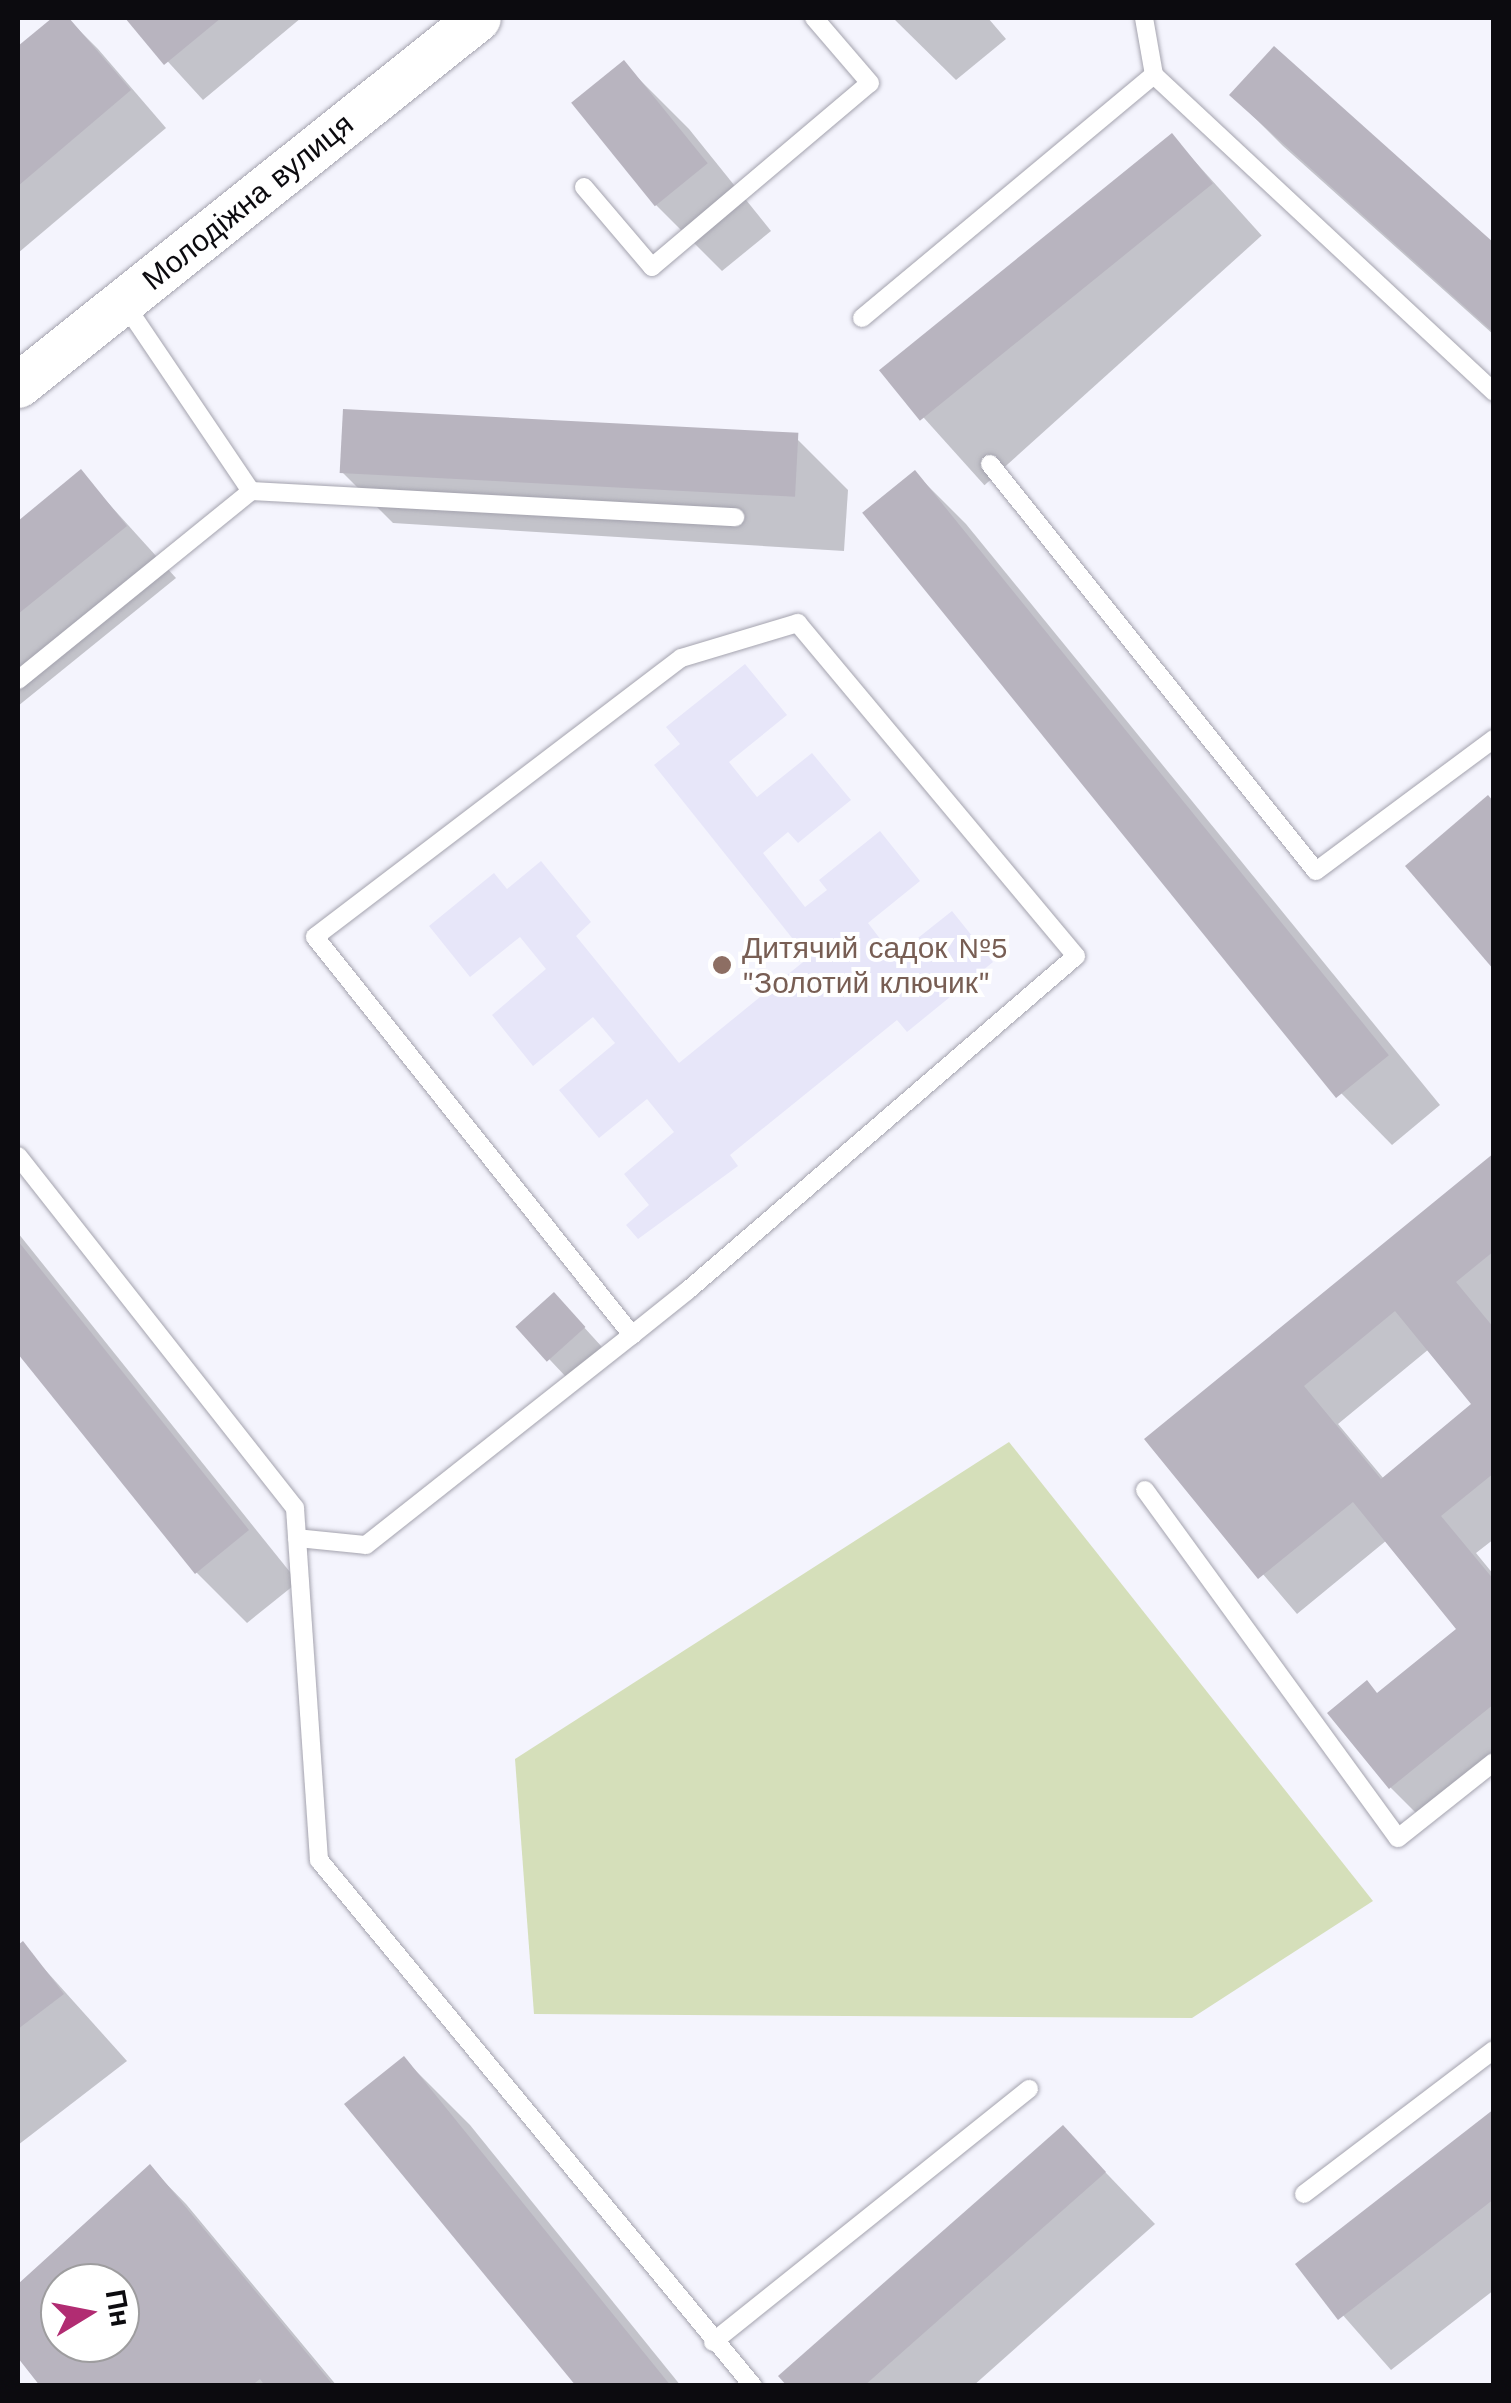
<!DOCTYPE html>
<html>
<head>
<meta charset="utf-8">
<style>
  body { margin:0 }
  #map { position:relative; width:1511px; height:2403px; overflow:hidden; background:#f4f4fd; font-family:"Work Sans",sans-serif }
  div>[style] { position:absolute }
  .built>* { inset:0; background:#e7e6f9 }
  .green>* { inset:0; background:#d5dfba }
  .shadow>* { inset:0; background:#0003; transform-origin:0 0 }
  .building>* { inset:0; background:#b8b4bf; transform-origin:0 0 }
  .roads { filter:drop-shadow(0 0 2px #a4a3ae) drop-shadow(0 0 2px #a4a3ae) }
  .service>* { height:18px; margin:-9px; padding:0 9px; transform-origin:9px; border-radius:9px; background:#fff }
  .tertiary>* { height:45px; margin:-22.5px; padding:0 22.5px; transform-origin:22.5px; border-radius:22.5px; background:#fff }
  .dots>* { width:28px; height:28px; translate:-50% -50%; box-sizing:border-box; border:5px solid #fff; border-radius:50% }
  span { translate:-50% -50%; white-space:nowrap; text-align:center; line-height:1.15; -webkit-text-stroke:8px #fff; paint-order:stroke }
  .street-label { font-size:30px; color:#0c0b0f }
  .education-label { font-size:30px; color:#785e54 }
  .left { translate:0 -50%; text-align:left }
  .frame { position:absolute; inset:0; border:20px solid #0c0b0f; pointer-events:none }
  .north { position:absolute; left:40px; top:2263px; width:100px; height:100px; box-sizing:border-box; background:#fff; border:2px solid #9e9d9f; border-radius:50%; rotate:80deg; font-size:28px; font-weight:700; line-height:40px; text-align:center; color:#0c0b0f }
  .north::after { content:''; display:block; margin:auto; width:35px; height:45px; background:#b12c72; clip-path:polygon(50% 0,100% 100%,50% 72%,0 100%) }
</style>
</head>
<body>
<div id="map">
  <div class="built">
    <div style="clip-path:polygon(745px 664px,787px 715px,729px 762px,757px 797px,812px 753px,851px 800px,798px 843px,788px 832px,763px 853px,805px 907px,827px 890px,819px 880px,880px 831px,920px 881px,868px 923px,894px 957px,952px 911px,993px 962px,907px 1032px,897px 1020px,730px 1155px,738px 1166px,638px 1239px,626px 1225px,649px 1205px,624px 1174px,674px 1132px,647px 1099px,599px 1138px,559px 1090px,615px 1043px,593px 1017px,533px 1066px,492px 1015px,546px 969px,520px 937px,470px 977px,429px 926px,494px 873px,507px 889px,541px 861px,591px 922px,576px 936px,679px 1063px,808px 958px,654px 765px,680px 744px,666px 727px)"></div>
  </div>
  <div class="green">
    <div style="clip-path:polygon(1009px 1442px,1373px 1901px,1192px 2018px,534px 2014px,515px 1759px)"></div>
  </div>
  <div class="shadow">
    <div style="clip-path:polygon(56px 18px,67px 18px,98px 49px,166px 128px,18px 253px,18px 50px)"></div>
    <div style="clip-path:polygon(128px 18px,301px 18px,203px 100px)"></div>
    <div style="clip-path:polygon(893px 18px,988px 18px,1006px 39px,956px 80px)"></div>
    <div style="clip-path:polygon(623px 63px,689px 129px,771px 231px,722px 271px,656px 205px)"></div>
    <div style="clip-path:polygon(1232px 95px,1494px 247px,1494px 335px,1283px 146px)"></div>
    <div style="left:1172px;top:136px;width:134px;height:373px;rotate:48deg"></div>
    <div style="clip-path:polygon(797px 439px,848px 490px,844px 551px,393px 523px,342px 472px)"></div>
    <div style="clip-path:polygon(81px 473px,176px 578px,18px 706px,18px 524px)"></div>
    <div style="clip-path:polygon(915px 473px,966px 524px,1440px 1105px,1392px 1145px,1341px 1093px,866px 513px)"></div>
    <div style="clip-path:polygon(evenodd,1494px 1156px,1494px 1539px,1476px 1553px,1494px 1575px,1494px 1770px,1427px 1824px,1391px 1788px,1378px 1695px,1459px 1629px,1387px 1540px,1297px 1614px,1148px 1439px,1494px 1156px,1429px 1349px,1475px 1405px,1384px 1479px,1338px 1424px,1429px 1349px)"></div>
    <div style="clip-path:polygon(18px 1233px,298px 1582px,247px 1623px,196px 1572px,18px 1350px)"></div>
    <div style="clip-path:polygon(572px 1314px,602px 1347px,567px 1378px,519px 1327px)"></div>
    <div style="clip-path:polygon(22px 1944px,127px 2061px,18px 2145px,18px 1948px)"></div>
    <div style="clip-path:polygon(404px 2059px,470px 2125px,681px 2386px,579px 2386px)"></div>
    <div style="clip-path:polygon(1494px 2112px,1494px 2290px,1391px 2370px,1298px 2264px)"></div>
    <div style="clip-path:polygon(1063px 2128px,1155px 2224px,973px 2386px,790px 2386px)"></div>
    <div style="clip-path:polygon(evenodd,150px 2167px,186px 2204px,337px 2386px,43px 2386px,18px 2354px,18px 2288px,150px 2167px,60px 2283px,120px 2283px,120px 2343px,60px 2343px,60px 2283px)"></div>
  </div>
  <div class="building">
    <div style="clip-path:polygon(52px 18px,69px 18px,131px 90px,18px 186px,18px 46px)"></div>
    <div style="clip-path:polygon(125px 18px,221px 18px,164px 65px)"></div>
    <div style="clip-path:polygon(1274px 46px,1494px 243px,1494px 333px,1229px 95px)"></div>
    <div style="left:624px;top:60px;width:133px;height:68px;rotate:51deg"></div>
    <div style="left:1172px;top:133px;width:65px;height:377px;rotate:51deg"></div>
    <div style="left:343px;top:409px;width:456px;height:64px;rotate:3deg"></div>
    <div style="clip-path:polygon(81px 469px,127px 526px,18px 614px,18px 521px)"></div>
    <div style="left:915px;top:470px;width:753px;height:68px;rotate:51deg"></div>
    <div style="clip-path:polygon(1488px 795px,1494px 802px,1494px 970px,1405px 866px)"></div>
    <div style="clip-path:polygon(evenodd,1494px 1153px,1494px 1251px,1456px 1282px,1494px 1328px,1494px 1473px,1441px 1516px,1494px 1580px,1494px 1704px,1389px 1789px,1327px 1713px,1367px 1680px,1377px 1693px,1456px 1629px,1353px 1502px,1258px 1579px,1144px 1439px,1494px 1153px,1395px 1311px,1471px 1404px,1381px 1479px,1304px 1386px,1395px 1311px)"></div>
    <div style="clip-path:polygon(18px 1241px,249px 1530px,195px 1574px,18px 1354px)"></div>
    <div style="left:554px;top:1292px;width:47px;height:52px;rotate:48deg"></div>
    <div style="clip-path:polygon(23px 1941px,64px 1994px,18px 2029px,18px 1945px)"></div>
    <div style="clip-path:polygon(404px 2056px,671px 2386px,576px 2386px,344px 2104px)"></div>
    <div style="clip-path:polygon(1494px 2109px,1494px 2199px,1338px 2320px,1295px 2264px)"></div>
    <div style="clip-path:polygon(1063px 2125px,1106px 2172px,864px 2386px,787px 2386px,778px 2376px)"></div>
    <div style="clip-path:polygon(evenodd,150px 2164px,334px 2386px,265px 2386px,260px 2379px,251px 2386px,40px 2386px,18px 2358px,18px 2284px,150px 2164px,60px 2283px,120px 2283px,120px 2343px,60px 2343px,60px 2283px)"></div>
  </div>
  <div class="roads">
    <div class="service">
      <div style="left:1144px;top:18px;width:58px;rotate:80deg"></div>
      <div style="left:1154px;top:75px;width:465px;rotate:43deg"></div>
      <div style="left:584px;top:187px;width:105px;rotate:49.6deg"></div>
      <div style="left:652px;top:267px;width:285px;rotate:-40.2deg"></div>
      <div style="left:870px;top:83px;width:86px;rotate:-130.7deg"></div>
      <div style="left:124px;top:303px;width:227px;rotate:56deg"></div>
      <div style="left:862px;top:318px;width:380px;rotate:-39.8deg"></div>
      <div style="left:990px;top:464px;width:521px;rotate:51.31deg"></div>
      <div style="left:1316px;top:871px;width:222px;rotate:-36.6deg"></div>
      <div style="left:18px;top:680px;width:300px;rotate:-39deg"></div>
      <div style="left:251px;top:491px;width:485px;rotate:3.1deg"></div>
      <div style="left:18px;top:1156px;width:448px;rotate:51.8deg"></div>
      <div style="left:295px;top:1508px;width:353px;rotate:86.1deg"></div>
      <div style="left:319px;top:1860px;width:682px;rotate:50.47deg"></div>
      <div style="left:1145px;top:1490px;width:430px;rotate:54deg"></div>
      <div style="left:1398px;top:1838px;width:122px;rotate:-38.4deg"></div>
      <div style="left:297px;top:1538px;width:69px;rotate:5.8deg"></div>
      <div style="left:366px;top:1545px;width:339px;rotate:-38.3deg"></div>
      <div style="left:632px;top:1335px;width:70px;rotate:-38.7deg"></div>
      <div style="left:687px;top:1291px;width:513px;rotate:-40.73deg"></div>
      <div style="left:1076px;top:956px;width:434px;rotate:-129.9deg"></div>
      <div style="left:798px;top:623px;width:122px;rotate:163.3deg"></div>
      <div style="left:681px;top:658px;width:460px;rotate:142.7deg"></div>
      <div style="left:315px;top:937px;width:509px;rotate:51.46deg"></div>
      <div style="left:1304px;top:2194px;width:238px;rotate:-37.2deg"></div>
      <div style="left:713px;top:2342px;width:405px;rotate:-38.7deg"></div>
    </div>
    <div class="tertiary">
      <div style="left:18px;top:385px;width:588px;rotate:-38.58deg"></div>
    </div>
  </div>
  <div class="dots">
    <div style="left:722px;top:965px;background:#8d6e63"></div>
  </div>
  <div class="street-label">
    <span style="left:248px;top:202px;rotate:-39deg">Молодіжна вулиця</span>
  </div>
  <div class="education-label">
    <span class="left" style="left:742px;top:965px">Дитячий садок №5<br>"Золотий ключик"</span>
  </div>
  <div class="frame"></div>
  <div class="north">Пн</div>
</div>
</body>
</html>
